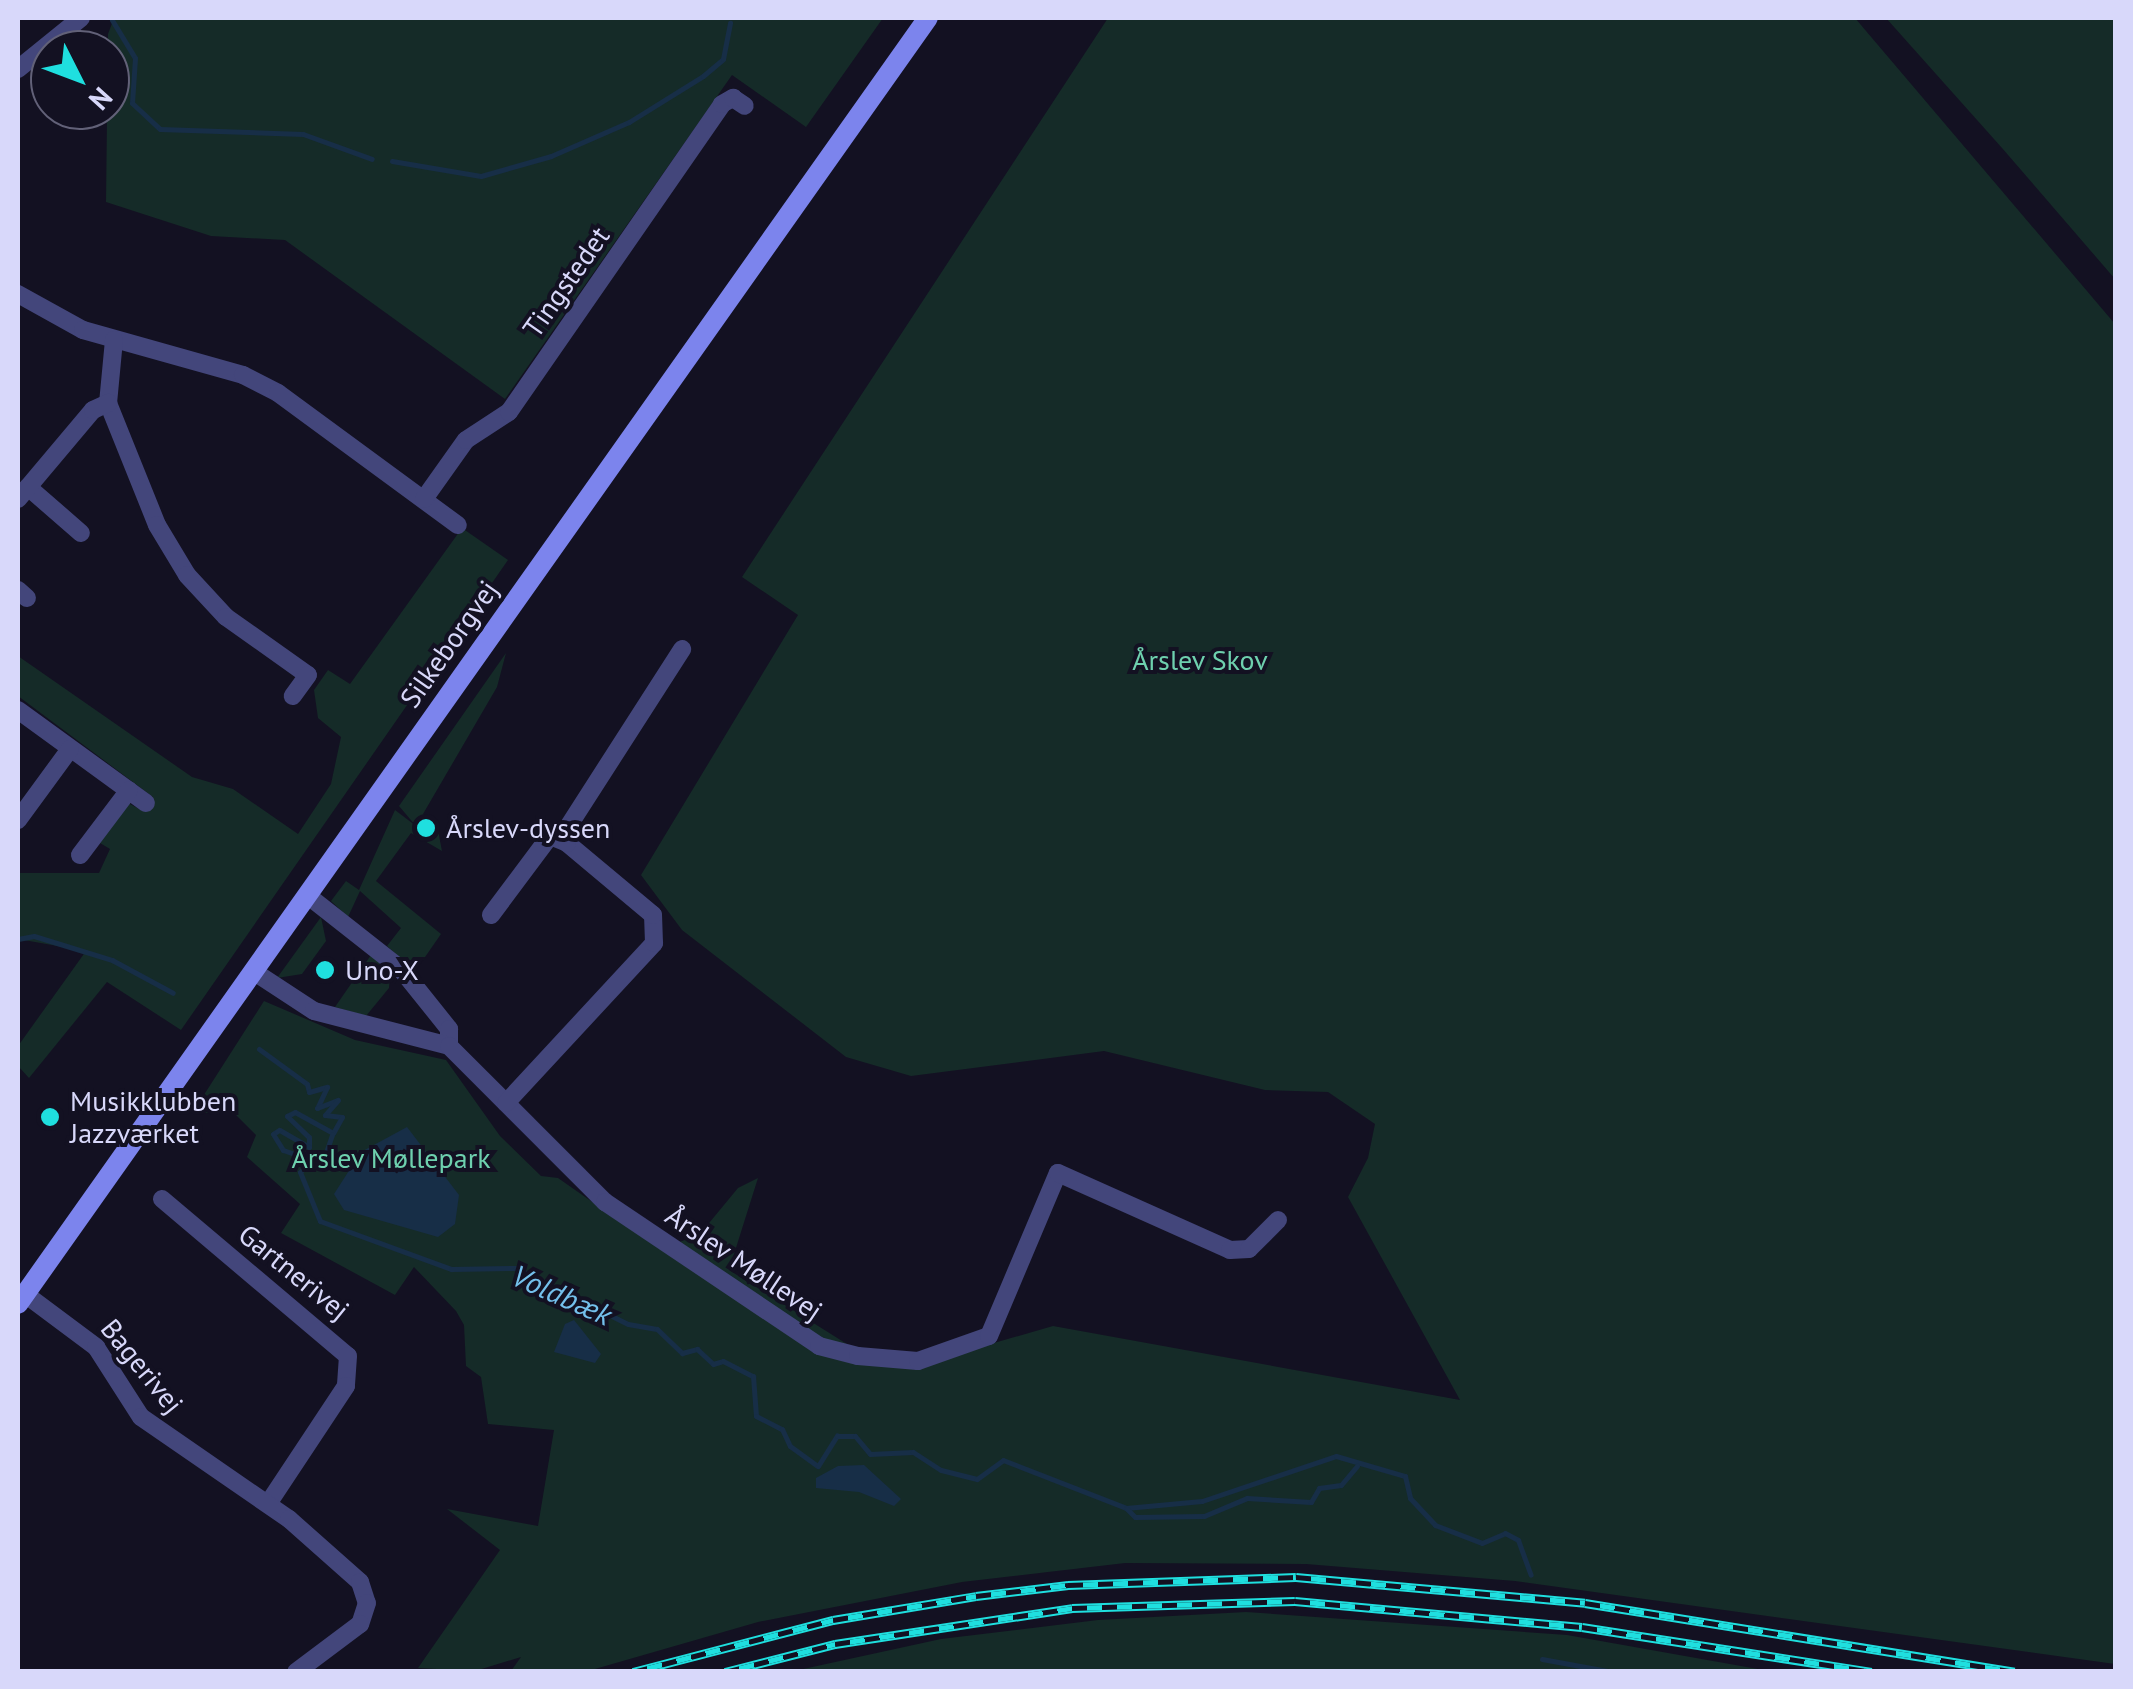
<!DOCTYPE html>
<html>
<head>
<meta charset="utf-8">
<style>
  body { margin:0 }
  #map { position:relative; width:2133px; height:1689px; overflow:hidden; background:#131122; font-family:"PT Sans",sans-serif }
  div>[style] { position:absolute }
  .green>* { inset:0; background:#152b28 }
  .water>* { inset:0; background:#172e47 }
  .stream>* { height:5px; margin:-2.5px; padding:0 2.5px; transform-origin:2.5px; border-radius:2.5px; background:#172e47 }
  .street>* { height:18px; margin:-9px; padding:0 9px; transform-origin:9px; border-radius:9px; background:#43467b }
  .secondary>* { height:20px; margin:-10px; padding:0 10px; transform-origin:10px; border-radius:10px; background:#7c84ed }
  .rail>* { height:9px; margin-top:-4.5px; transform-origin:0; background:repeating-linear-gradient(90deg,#131122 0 15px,#1fdfdf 0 30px); box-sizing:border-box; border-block:2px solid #1fdfdf }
  .dots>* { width:28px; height:28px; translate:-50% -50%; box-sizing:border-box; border:5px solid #131122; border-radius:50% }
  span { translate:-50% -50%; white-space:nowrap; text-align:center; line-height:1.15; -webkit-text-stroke:8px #131122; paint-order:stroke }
  .street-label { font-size:28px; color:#d8d8fa }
  .park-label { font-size:28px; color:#6ed0ae }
  .poi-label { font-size:28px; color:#d8d8fa }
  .left { translate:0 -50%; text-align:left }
  .water-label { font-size:30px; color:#74c0ec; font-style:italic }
  .frame { position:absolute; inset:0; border:20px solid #d8d8fa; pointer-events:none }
  .north { position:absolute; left:30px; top:30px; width:100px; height:100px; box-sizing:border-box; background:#131122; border:2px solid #626178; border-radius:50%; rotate:132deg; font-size:28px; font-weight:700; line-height:40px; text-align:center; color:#d8d8fa }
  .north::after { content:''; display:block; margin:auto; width:35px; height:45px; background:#1fdfdf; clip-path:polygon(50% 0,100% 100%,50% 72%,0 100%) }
</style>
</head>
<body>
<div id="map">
  <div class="green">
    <div style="clip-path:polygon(114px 18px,883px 18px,806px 127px,732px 75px,505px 399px,285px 240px,211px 236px,106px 202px,108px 34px)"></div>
    <div style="clip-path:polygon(1108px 18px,1855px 18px,2115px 324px,2115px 1664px,1515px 1581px,1306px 1564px,1125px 1563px,962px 1582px,758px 1622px,588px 1671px,511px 1671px,521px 1657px,475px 1671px,418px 1668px,500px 1550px,447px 1509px,538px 1526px,554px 1430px,488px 1424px,481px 1377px,466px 1366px,464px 1325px,456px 1311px,414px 1267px,395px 1295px,281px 1233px,300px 1204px,247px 1157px,256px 1135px,236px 1115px,193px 1112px,264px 1001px,355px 1040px,446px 1060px,500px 1136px,541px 1176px,558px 1178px,631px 1229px,672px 1245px,700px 1234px,738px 1188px,758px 1178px,729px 1270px,858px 1351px,932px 1361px,1053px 1326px,1460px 1400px,1348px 1197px,1368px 1158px,1375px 1124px,1328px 1092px,1265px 1090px,1104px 1051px,911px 1076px,846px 1057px,682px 930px,641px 875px,798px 615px,742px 577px)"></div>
    <div style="clip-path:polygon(1886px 18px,2115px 18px,2115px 279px,2002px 148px)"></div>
    <div style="clip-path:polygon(462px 528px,508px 560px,181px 1030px,107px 982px,29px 1078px,18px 1066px,18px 1046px,86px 951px,18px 939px,18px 873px,99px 873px,110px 849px,100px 843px,128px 803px,143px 811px,153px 797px,18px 696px,18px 656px,192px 777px,233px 789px,298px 834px,331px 784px,341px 737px,318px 718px,314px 690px,328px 670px,350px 684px)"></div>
    <div style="clip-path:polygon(506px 653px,497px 687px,423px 814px,437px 825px,442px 851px,411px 833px,376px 881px,441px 934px,423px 960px,402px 960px,387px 946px,401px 928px,360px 891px,348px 917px,331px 901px,346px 881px,359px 890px,395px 810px,416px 826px,399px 806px)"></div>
    <div style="clip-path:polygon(321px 917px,326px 941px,302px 974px,277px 978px)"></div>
    <div style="clip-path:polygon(371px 955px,390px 974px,389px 988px,366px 1016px,335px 1007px)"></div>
    <div style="clip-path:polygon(1246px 1612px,1567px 1635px,1769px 1671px,794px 1671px,941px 1639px,1098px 1620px)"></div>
  </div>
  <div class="water">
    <div style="clip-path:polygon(407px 1127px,459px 1195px,455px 1224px,438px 1237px,344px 1210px,334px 1194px,361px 1152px)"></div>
    <div style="clip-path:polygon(574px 1320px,601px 1354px,595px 1363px,554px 1352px,565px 1324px)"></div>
    <div style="clip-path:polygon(864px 1465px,901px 1499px,894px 1506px,859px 1492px,816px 1488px,816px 1478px,838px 1466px)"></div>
  </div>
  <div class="stream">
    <div style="left:112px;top:20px;width:44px;rotate:58.8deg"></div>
    <div style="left:135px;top:58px;width:45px;rotate:93.8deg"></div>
    <div style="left:132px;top:103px;width:38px;rotate:43deg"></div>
    <div style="left:160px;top:129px;width:143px;rotate:2deg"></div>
    <div style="left:303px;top:134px;width:73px;rotate:19.9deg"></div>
    <div style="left:392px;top:161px;width:90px;rotate:9.6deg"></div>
    <div style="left:481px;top:176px;width:73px;rotate:-15.9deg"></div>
    <div style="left:551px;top:156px;width:85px;rotate:-23.6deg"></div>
    <div style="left:629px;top:122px;width:87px;rotate:-31.9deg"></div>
    <div style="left:703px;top:76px;width:26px;rotate:-40deg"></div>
    <div style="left:723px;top:59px;width:37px;rotate:-79deg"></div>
    <div style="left:18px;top:939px;width:16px;rotate:-11deg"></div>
    <div style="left:34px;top:936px;width:82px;rotate:17.1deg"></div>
    <div style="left:112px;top:960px;width:69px;rotate:28.4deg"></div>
    <div style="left:259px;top:1049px;width:59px;rotate:36.1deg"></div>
    <div style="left:307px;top:1084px;width:8px;rotate:76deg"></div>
    <div style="left:309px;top:1092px;width:19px;rotate:-16deg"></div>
    <div style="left:327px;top:1087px;width:23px;rotate:115deg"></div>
    <div style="left:317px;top:1108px;width:22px;rotate:-21deg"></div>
    <div style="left:338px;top:1100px;width:20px;rotate:131deg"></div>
    <div style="left:325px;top:1115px;width:17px;rotate:7deg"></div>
    <div style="left:342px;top:1117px;width:18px;rotate:119deg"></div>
    <div style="left:333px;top:1133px;width:43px;rotate:-151.1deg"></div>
    <div style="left:295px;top:1112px;width:9px;rotate:153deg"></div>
    <div style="left:287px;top:1116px;width:30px;rotate:44deg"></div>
    <div style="left:309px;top:1137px;width:10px;rotate:90deg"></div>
    <div style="left:309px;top:1147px;width:34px;rotate:-150deg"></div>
    <div style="left:279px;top:1130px;width:7px;rotate:146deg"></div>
    <div style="left:273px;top:1134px;width:19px;rotate:58deg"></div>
    <div style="left:283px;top:1150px;width:31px;rotate:19deg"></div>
    <div style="left:312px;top:1160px;width:17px;rotate:135deg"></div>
    <div style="left:300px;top:1172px;width:53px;rotate:67.8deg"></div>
    <div style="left:320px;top:1221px;width:140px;rotate:20.1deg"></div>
    <div style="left:451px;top:1269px;width:65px;rotate:-0.9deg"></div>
    <div style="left:516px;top:1268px;width:125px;rotate:26.6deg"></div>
    <div style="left:628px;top:1324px;width:29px;rotate:10deg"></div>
    <div style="left:657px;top:1329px;width:35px;rotate:44deg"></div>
    <div style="left:682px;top:1353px;width:16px;rotate:-15deg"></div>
    <div style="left:697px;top:1349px;width:22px;rotate:43deg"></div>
    <div style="left:713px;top:1364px;width:10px;rotate:-17deg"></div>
    <div style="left:723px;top:1361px;width:34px;rotate:27deg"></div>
    <div style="left:753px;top:1376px;width:40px;rotate:85.7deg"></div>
    <div style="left:756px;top:1416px;width:29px;rotate:27deg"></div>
    <div style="left:782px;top:1429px;width:19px;rotate:65deg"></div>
    <div style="left:790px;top:1446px;width:34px;rotate:36deg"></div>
    <div style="left:818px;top:1466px;width:36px;rotate:-58deg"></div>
    <div style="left:837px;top:1436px;width:18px"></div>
    <div style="left:855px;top:1436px;width:23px;rotate:50deg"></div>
    <div style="left:870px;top:1454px;width:43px;rotate:-2.7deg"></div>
    <div style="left:913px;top:1452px;width:33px;rotate:33deg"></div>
    <div style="left:941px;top:1470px;width:37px;rotate:14deg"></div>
    <div style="left:977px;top:1479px;width:32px;rotate:-36deg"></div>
    <div style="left:1003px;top:1460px;width:132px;rotate:21.3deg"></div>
    <div style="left:1126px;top:1508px;width:76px;rotate:-5.3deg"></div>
    <div style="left:1202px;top:1501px;width:141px;rotate:-18.6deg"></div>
    <div style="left:1336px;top:1456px;width:72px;rotate:16.2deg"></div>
    <div style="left:1405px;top:1476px;width:23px;rotate:77deg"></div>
    <div style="left:1410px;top:1498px;width:37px;rotate:47deg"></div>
    <div style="left:1435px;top:1525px;width:50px;rotate:21deg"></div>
    <div style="left:1482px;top:1543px;width:25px;rotate:-23deg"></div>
    <div style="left:1505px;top:1533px;width:15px;rotate:28deg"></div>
    <div style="left:1518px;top:1540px;width:37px;rotate:70deg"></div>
    <div style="left:311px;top:1166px;width:13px;rotate:-23deg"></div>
    <div style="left:323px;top:1161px;width:28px;rotate:-71deg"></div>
    <div style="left:1127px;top:1509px;width:11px;rotate:45deg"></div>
    <div style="left:1135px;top:1517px;width:69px;rotate:-0.8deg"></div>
    <div style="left:1204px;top:1516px;width:47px;rotate:-22.7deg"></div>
    <div style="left:1247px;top:1498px;width:64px;rotate:3.6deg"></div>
    <div style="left:1311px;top:1502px;width:16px;rotate:-60deg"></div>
    <div style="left:1319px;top:1488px;width:22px;rotate:-8deg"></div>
    <div style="left:1341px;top:1485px;width:25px;rotate:-50deg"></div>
    <div style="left:1542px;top:1659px;width:72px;rotate:10.4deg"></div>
  </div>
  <div class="street">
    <div style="left:18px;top:69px;width:81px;rotate:-39deg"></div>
    <div style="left:18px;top:294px;width:74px;rotate:29deg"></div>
    <div style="left:83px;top:330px;width:166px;rotate:15.7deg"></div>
    <div style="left:243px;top:375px;width:39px;rotate:27deg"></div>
    <div style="left:278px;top:393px;width:223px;rotate:36.3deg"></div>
    <div style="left:114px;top:340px;width:63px;rotate:95.4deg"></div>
    <div style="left:108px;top:403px;width:131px;rotate:68.1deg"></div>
    <div style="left:157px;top:525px;width:58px;rotate:59deg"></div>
    <div style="left:187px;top:575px;width:57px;rotate:47.1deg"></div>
    <div style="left:226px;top:617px;width:100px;rotate:35.3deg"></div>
    <div style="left:308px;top:675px;width:26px;rotate:126deg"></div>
    <div style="left:28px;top:487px;width:70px;rotate:41deg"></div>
    <div style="left:18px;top:499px;width:116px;rotate:-49.9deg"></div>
    <div style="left:93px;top:410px;width:17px;rotate:-25deg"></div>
    <div style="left:424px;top:499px;width:72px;rotate:-54.6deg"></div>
    <div style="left:466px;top:440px;width:51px;rotate:-33.1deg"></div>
    <div style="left:509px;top:412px;width:374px;rotate:-55.3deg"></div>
    <div style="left:722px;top:104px;width:13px;rotate:-29deg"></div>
    <div style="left:733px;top:98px;width:14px;rotate:34deg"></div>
    <div style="left:18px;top:590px;width:12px;rotate:42deg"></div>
    <div style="left:18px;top:710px;width:158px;rotate:36deg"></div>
    <div style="left:18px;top:820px;width:88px;rotate:-53.8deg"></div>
    <div style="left:80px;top:855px;width:81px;rotate:-53deg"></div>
    <div style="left:307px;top:895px;width:120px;rotate:38.2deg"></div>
    <div style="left:401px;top:969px;width:77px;rotate:51.3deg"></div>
    <div style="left:449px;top:1029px;width:17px;rotate:90deg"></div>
    <div style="left:491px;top:915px;width:99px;rotate:-53.2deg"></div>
    <div style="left:550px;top:836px;width:18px;rotate:22deg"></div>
    <div style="left:253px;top:971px;width:73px;rotate:33.3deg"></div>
    <div style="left:314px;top:1011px;width:139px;rotate:14.5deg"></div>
    <div style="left:449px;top:1046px;width:221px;rotate:45deg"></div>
    <div style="left:605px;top:1202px;width:258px;rotate:33.9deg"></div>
    <div style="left:819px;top:1346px;width:40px;rotate:14.4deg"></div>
    <div style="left:858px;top:1356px;width:60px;rotate:4.8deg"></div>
    <div style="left:918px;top:1361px;width:75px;rotate:-19.4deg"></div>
    <div style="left:989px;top:1336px;width:177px;rotate:-67.1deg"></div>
    <div style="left:1058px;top:1173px;width:188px;rotate:24.1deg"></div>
    <div style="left:1230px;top:1250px;width:19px;rotate:-3deg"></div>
    <div style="left:1249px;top:1249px;width:41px;rotate:-45deg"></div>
    <div style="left:506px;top:1103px;width:218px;rotate:-47.2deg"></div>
    <div style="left:654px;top:943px;width:28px;rotate:-92deg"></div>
    <div style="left:653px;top:915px;width:112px;rotate:-140.1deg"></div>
    <div style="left:567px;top:843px;width:13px;rotate:-94deg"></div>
    <div style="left:566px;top:830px;width:215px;rotate:-57.3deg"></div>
    <div style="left:162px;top:1199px;width:243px;rotate:40.2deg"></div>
    <div style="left:348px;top:1356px;width:30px;rotate:94deg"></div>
    <div style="left:346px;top:1386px;width:141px;rotate:123.5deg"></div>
    <div style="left:25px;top:1294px;width:89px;rotate:36.7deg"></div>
    <div style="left:96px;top:1347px;width:83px;rotate:57.3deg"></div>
    <div style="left:141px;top:1417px;width:180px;rotate:34.6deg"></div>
    <div style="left:289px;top:1519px;width:95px;rotate:41.6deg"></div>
    <div style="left:360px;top:1582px;width:22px;rotate:72deg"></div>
    <div style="left:367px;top:1603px;width:22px;rotate:108deg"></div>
    <div style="left:360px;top:1624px;width:80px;rotate:143.1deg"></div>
  </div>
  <div class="secondary">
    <div style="left:18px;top:1304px;width:1575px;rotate:-54.72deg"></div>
  </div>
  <div class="rail">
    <div style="left:633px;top:1672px;width:207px;rotate:-14.6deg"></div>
    <div style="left:833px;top:1620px;width:145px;rotate:-9.5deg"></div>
    <div style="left:976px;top:1596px;width:93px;rotate:-6.8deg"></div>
    <div style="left:1068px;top:1585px;width:228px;rotate:-2deg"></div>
    <div style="left:1296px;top:1577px;width:290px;rotate:5.1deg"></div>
    <div style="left:1585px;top:1603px;width:435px;rotate:9.1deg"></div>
    <div style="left:725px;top:1672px;width:114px;rotate:-14.3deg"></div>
    <div style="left:835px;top:1644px;width:240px;rotate:-8.6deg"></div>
    <div style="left:1072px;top:1608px;width:223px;rotate:-1.8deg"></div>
    <div style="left:1295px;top:1601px;width:288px;rotate:5.2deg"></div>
    <div style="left:1582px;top:1627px;width:293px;rotate:8.8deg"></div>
  </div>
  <div class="dots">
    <div style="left:426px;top:828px;background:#1fdfdf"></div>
    <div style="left:325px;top:970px;background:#1fdfdf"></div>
    <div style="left:50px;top:1117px;background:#1fdfdf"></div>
  </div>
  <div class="street-label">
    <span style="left:566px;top:282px;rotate:-55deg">Tingstedet</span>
    <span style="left:449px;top:644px;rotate:-55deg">Silkeborgvej</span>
    <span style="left:744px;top:1263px;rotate:34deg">Årslev Møllevej</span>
    <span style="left:294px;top:1272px;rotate:39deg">Gartnerivej</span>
    <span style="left:142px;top:1366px;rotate:51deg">Bagerivej</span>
  </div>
  <div class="park-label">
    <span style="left:1200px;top:660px">Årslev Skov</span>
    <span style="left:391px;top:1158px">Årslev Møllepark</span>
  </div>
  <div class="poi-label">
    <span class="left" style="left:446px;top:828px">Årslev-dyssen</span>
    <span class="left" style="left:345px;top:970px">Uno-X</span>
    <span class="left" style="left:70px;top:1117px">Musikklubben<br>Jazzværket</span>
  </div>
  <div class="water-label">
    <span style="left:562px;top:1295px;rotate:24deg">Voldbæk</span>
  </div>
  <div class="frame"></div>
  <div class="north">N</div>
</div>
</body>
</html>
